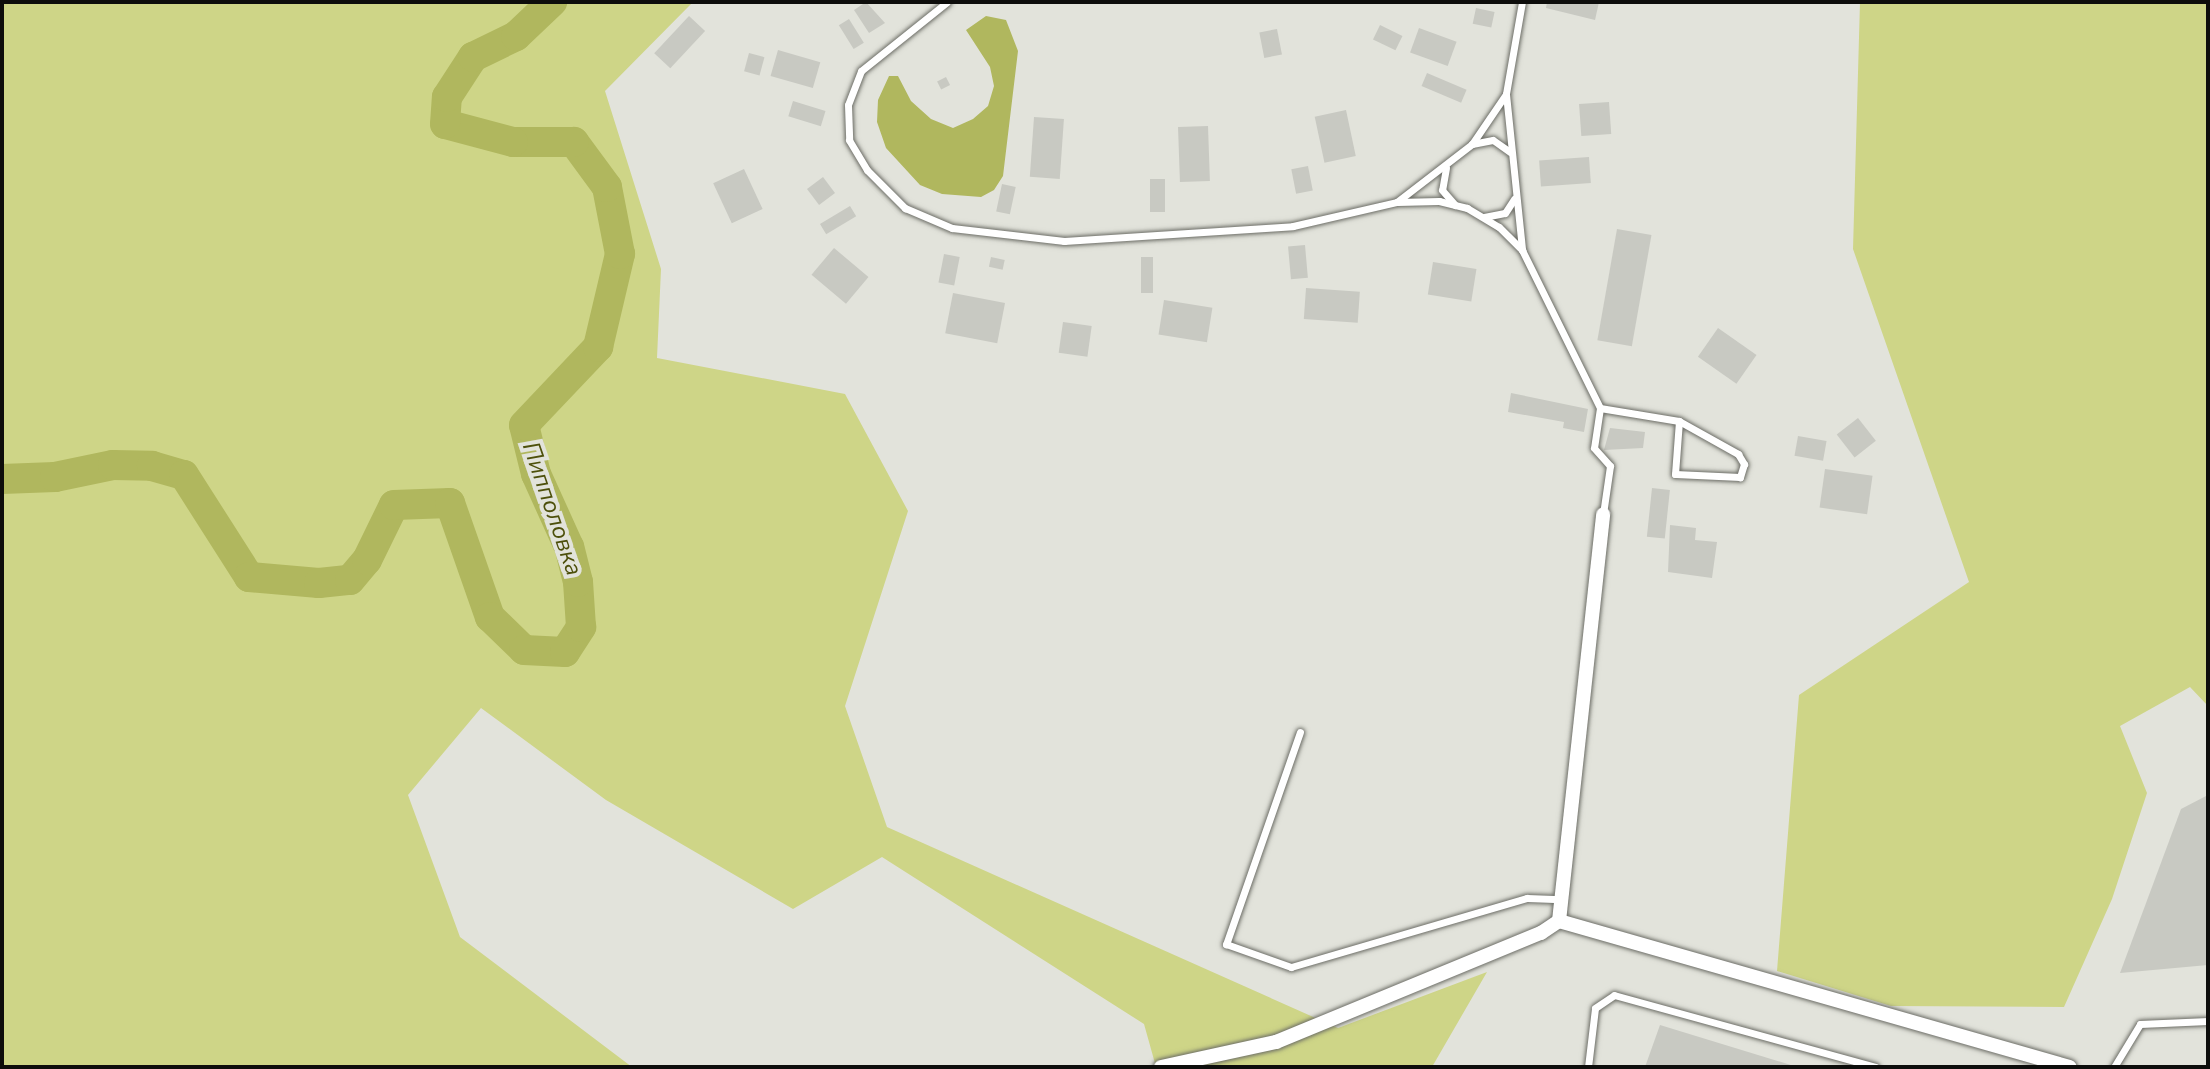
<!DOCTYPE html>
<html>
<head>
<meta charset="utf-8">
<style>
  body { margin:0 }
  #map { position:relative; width:2210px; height:1069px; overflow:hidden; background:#e2e3db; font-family:"Nunito Sans",sans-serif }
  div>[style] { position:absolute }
  .green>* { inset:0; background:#ced587 }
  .water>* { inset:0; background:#b0b75e }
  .river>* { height:30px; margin:-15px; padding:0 15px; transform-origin:15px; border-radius:15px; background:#b0b75e }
  .building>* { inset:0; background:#c8c9c2; transform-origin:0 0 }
  .roads { filter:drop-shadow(0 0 2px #6c6d66) drop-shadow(0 0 2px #6c6d66) }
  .lane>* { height:7px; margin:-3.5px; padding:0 3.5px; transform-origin:3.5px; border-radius:3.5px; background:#fff }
  .street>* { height:14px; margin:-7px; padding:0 7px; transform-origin:7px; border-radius:7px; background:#fff }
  span { translate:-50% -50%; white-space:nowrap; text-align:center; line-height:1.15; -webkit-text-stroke:8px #e2e3db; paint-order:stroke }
  .water-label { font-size:24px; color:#4d500b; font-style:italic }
  .frame { position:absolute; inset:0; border:4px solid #0d0d0b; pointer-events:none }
</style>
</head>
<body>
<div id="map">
  <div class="green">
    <div style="clip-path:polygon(2px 2px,693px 2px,605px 91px,661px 269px,657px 358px,845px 394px,908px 511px,845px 706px,887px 827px,1338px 1028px,1487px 972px,1432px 1067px,1156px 1067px,1144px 1024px,882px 857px,793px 909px,606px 800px,481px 708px,408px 795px,460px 937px,632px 1067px,2px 1067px)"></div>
    <div style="clip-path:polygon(1860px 2px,2208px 2px,2208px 706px,2190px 687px,2120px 726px,2147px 793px,2112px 899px,2064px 1007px,1891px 1006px,1777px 971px,1799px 695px,1969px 582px,1853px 249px)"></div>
  </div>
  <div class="water">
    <div style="clip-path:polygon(986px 16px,1006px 20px,1018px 51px,1003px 176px,994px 190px,981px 197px,942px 194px,920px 185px,886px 148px,877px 122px,878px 100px,889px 76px,898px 76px,911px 101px,931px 119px,953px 128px,973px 119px,988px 106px,994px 86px,990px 67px,966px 30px)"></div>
  </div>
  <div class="river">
    <div style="left:2px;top:479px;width:53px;rotate:-2.2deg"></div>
    <div style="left:55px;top:477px;width:59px;rotate:-11.7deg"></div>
    <div style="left:113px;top:465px;width:39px;rotate:1deg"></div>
    <div style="left:152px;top:466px;width:33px;rotate:16deg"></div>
    <div style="left:184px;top:475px;width:121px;rotate:57.5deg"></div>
    <div style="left:249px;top:577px;width:70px;rotate:4.9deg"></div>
    <div style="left:319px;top:583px;width:31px;rotate:-6deg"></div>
    <div style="left:350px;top:580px;width:26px;rotate:-50deg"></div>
    <div style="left:367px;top:560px;width:61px;rotate:-63.9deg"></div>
    <div style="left:394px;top:505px;width:56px;rotate:-2deg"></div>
    <div style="left:450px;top:503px;width:121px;rotate:70.7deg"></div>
    <div style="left:490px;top:617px;width:47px;rotate:44.1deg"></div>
    <div style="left:524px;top:650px;width:41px;rotate:2.8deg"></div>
    <div style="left:565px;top:652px;width:30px;rotate:-57deg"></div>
    <div style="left:581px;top:627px;width:45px;rotate:-93.8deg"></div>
    <div style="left:578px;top:582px;width:36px;rotate:-104deg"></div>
    <div style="left:569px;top:547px;width:80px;rotate:-114.3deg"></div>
    <div style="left:536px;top:474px;width:50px;rotate:-103.8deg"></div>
    <div style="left:524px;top:425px;width:108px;rotate:-46.5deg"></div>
    <div style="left:598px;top:347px;width:96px;rotate:-76.7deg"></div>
    <div style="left:620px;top:254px;width:68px;rotate:-101deg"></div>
    <div style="left:607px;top:187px;width:56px;rotate:-126.3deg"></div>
    <div style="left:574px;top:142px;width:61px;rotate:180deg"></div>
    <div style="left:513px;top:142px;width:70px;rotate:-165.2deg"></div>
    <div style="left:445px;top:124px;width:27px;rotate:-86deg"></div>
    <div style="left:447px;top:97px;width:48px;rotate:-57deg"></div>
    <div style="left:473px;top:57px;width:48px;rotate:-26deg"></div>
    <div style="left:516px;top:36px;width:50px;rotate:-43.4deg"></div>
  </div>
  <div class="building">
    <div style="clip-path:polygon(866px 2px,885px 23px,869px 33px,854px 10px)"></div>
    <div style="clip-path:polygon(1547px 2px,1599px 2px,1595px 20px,1546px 8px)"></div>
    <div style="left:1476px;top:8px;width:19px;height:16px;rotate:12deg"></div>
    <div style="left:689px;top:16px;width:22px;height:51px;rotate:43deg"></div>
    <div style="left:849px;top:19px;width:28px;height:12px;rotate:58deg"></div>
    <div style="left:1380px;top:25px;width:25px;height:16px;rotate:26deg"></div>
    <div style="left:1419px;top:28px;width:40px;height:26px;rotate:20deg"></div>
    <div style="left:1277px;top:29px;width:26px;height:18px;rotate:79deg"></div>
    <div style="left:778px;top:50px;width:44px;height:27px;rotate:16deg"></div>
    <div style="left:749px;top:53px;width:16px;height:19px;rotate:15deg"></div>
    <div style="left:1427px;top:73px;width:43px;height:14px;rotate:23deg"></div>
    <div style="left:946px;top:77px;width:9px;height:10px;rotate:63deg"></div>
    <div style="left:793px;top:101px;width:34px;height:16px;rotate:17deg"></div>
    <div style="left:1609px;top:102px;width:32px;height:30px;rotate:86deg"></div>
    <div style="left:1346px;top:110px;width:47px;height:32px;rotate:78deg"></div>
    <div style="left:1034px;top:117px;width:30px;height:60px;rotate:4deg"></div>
    <div style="left:1208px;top:126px;width:55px;height:30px;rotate:88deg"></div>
    <div style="left:1589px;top:157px;width:26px;height:50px;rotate:86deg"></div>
    <div style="left:1308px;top:166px;width:25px;height:17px;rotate:79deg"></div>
    <div style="left:744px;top:169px;width:44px;height:34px;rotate:65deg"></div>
    <div style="left:823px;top:177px;width:20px;height:20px;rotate:53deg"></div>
    <div style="left:1150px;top:179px;width:15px;height:33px"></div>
    <div style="left:1002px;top:184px;width:14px;height:28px;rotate:12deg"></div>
    <div style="left:850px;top:206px;width:12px;height:35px;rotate:59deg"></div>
    <div style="left:1617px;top:229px;width:35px;height:113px;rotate:10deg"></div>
    <div style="left:1305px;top:245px;width:33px;height:17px;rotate:85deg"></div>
    <div style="left:834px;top:248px;width:45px;height:35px;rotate:40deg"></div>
    <div style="left:944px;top:254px;width:16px;height:29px;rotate:11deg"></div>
    <div style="left:991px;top:257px;width:14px;height:10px;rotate:12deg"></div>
    <div style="left:1141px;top:257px;width:12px;height:36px"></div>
    <div style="left:1433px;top:262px;width:44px;height:33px;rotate:9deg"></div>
    <div style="left:1306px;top:288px;width:54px;height:31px;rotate:4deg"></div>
    <div style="left:953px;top:293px;width:53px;height:41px;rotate:11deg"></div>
    <div style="left:1164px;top:300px;width:49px;height:35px;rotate:9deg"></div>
    <div style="left:1063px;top:322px;width:29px;height:31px;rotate:8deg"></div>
    <div style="left:1718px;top:328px;width:47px;height:35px;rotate:35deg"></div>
    <div style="clip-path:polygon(1511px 393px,1588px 409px,1584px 432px,1563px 428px,1564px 422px,1508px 412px)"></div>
    <div style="left:1858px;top:418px;width:29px;height:27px;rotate:52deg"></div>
    <div style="clip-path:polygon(1610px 428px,1645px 432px,1643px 448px,1604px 450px)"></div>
    <div style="left:1798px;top:436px;width:29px;height:20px;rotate:10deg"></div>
    <div style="left:1825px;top:469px;width:48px;height:39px;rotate:8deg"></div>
    <div style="left:1652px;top:488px;width:18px;height:49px;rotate:6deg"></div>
    <div style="clip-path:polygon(1670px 525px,1696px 528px,1695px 540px,1717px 542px,1712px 578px,1668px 572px)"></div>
    <div style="clip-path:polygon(2208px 795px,2208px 965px,2120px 973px,2181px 809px)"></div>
    <div style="clip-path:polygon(1660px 1025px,1794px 1066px,1794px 1067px,1645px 1067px)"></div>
  </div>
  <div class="roads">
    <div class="lane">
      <div style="left:947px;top:2px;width:110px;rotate:141.3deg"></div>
      <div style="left:861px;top:71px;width:36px;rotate:111deg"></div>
      <div style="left:848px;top:105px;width:35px;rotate:88deg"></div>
      <div style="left:849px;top:140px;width:35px;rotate:59deg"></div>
      <div style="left:867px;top:170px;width:54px;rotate:45deg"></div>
      <div style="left:905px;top:208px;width:51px;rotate:23.1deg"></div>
      <div style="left:952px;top:228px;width:113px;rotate:6.6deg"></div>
      <div style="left:1064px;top:241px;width:229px;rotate:-3.7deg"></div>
      <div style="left:1293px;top:226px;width:107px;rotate:-13deg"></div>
      <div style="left:1397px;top:202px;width:42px;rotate:-1.4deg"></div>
      <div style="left:1439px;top:201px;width:29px;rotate:14deg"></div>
      <div style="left:1467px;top:208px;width:37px;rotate:31deg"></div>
      <div style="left:1499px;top:227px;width:33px;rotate:45deg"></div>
      <div style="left:1522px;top:2px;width:93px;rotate:99.9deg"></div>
      <div style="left:1506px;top:94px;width:157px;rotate:84.1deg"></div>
      <div style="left:1522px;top:250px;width:176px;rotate:63.7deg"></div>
      <div style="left:1600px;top:408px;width:40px;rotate:98.5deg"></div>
      <div style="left:1594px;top:448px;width:24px;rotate:48deg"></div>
      <div style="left:1610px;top:466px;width:49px;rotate:98.3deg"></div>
      <div style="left:1472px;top:144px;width:21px;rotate:-11deg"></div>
      <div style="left:1493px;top:140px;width:21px;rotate:35deg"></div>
      <div style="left:1446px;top:168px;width:22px;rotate:100deg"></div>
      <div style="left:1442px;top:190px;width:20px;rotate:49deg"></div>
      <div style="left:1398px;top:201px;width:93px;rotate:-37.6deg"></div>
      <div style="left:1472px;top:144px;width:60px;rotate:-55.8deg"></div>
      <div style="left:1484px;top:217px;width:21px;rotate:-11deg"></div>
      <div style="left:1505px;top:213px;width:17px;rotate:-57deg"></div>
      <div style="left:1600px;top:408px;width:80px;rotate:9.3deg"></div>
      <div style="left:1679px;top:421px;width:68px;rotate:29.2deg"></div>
      <div style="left:1738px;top:454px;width:12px;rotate:59deg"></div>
      <div style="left:1744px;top:464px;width:14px;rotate:107deg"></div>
      <div style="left:1740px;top:477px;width:65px;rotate:-177.4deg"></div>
      <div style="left:1675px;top:474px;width:53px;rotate:-85.7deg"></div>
      <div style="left:1300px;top:732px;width:225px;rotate:109.2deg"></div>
      <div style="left:1226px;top:944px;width:69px;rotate:19.5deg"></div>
      <div style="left:1291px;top:967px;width:246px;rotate:-16.3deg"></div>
      <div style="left:1527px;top:898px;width:34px;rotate:2deg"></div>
      <div style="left:1588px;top:1067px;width:59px;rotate:-83.2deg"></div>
      <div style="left:1595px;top:1008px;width:23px;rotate:-34deg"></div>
      <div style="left:1614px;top:995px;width:271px;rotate:15.4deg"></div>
      <div style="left:2114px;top:1067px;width:50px;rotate:-58.8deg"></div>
      <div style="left:2140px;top:1024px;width:68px;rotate:-2.5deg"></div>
    </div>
    <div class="street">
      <div style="left:1559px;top:921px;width:531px;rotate:15.95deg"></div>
      <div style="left:1161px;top:1067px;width:118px;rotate:-12.3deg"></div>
      <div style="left:1276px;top:1042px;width:287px;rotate:-22.4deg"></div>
      <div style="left:1541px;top:933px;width:22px;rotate:-34deg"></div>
      <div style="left:1559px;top:921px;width:409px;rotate:-83.8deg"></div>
    </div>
  </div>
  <div class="water-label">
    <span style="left:552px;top:509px;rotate:71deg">Пипполовка</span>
  </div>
  <div class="frame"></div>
</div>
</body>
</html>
